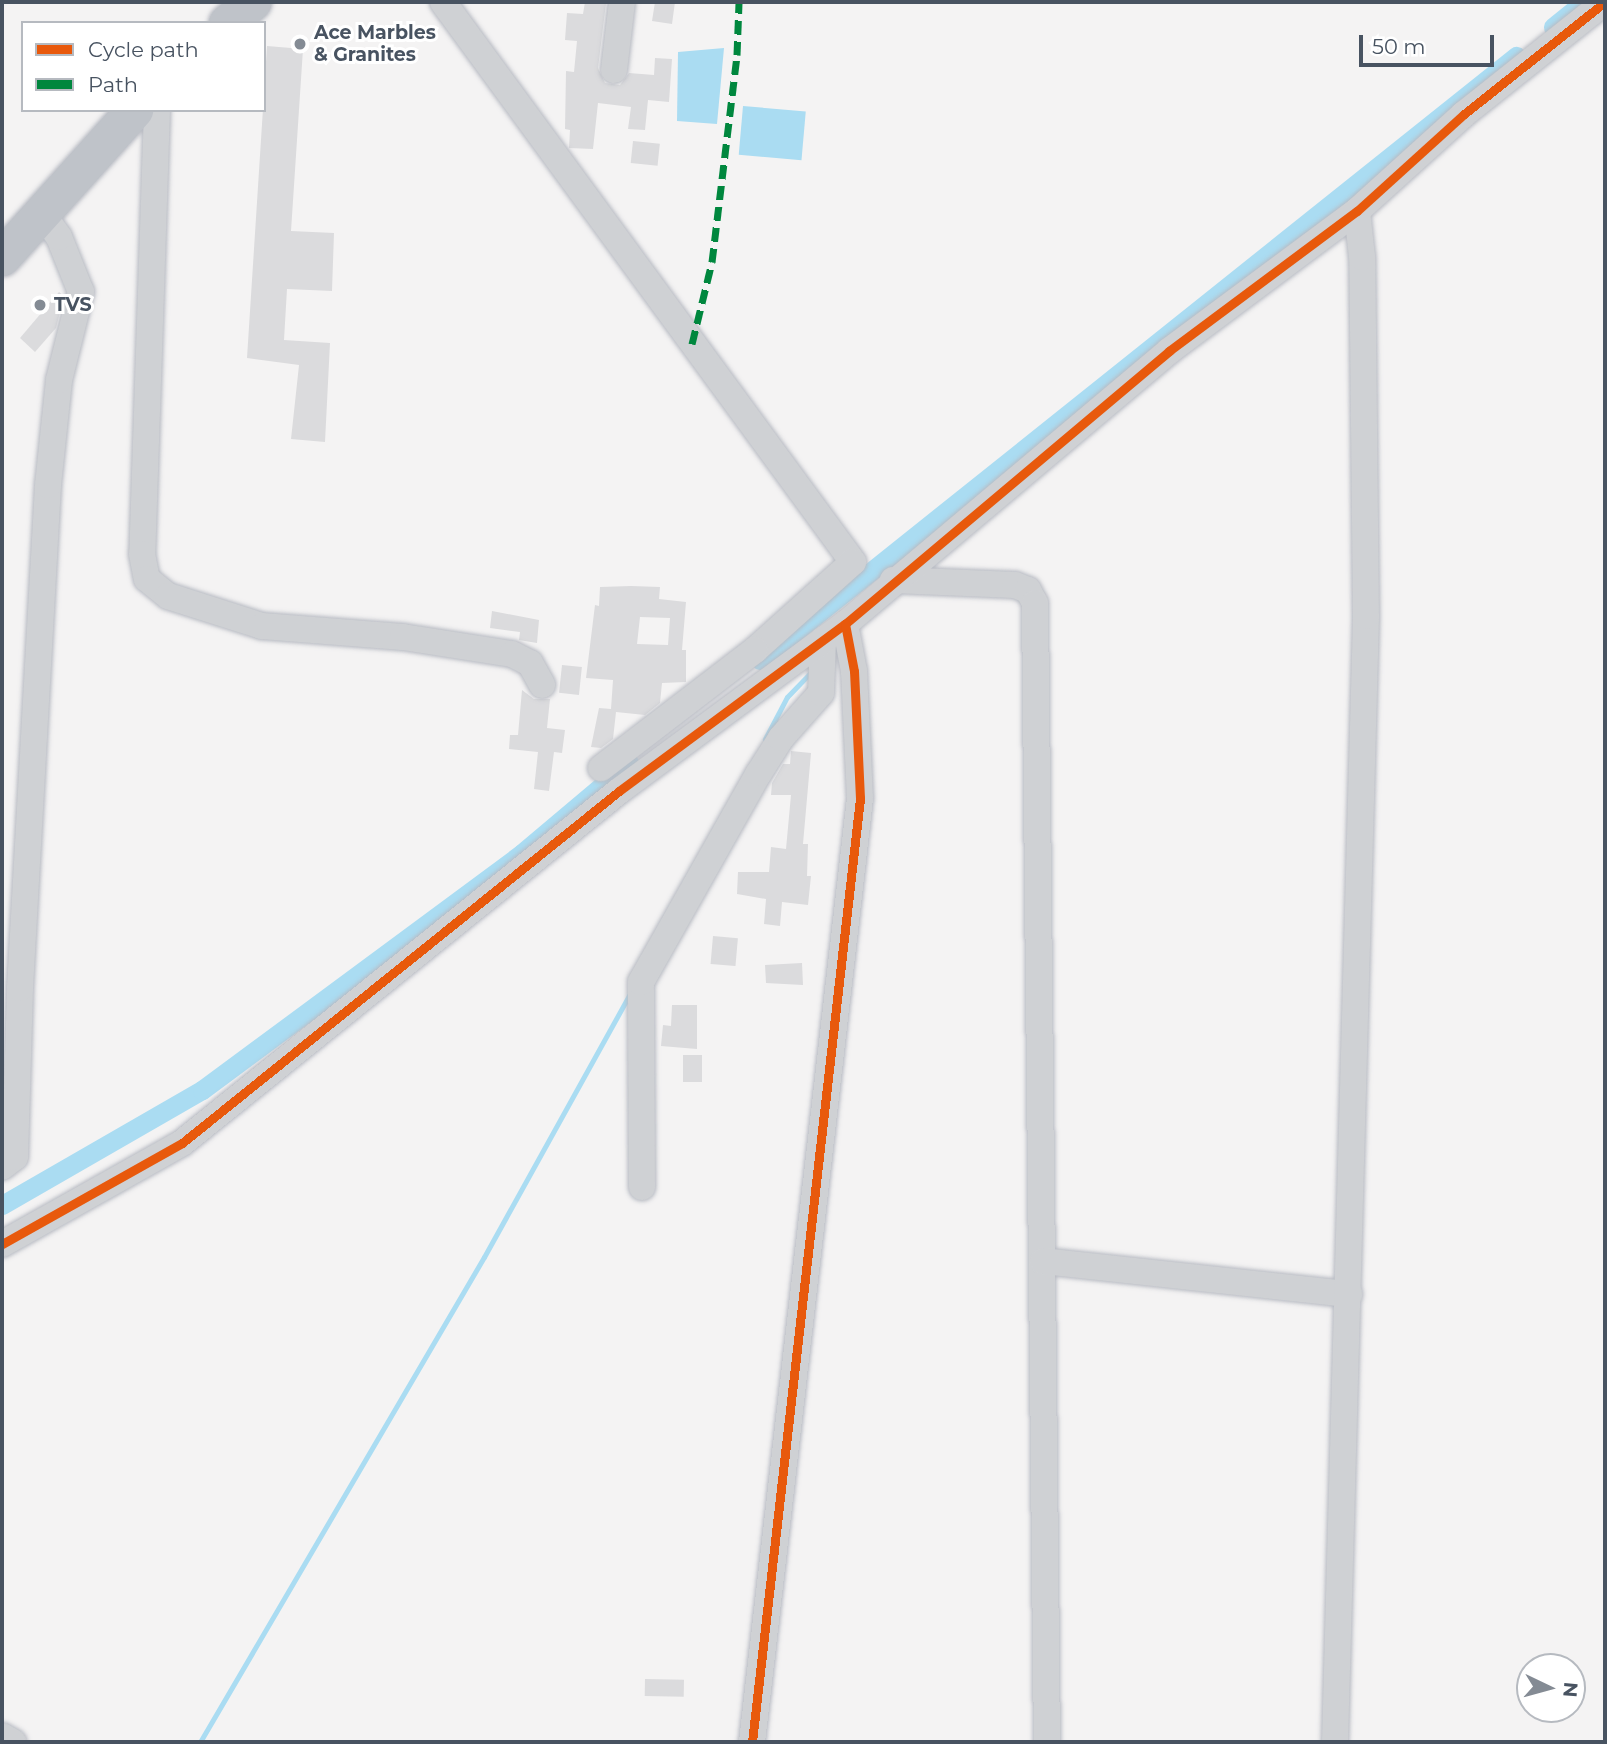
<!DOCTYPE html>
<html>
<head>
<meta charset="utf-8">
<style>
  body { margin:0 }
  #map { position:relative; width:1607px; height:1744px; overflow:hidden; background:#f4f3f3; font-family:Montserrat,sans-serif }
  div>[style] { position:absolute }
  .water>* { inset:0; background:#aadcf2; transform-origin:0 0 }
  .stream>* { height:5px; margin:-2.5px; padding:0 2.5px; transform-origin:2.5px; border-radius:2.5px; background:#aadcf2 }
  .canal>* { height:19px; margin:-9.5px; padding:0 9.5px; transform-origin:9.5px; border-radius:9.5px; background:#aadcf2 }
  .building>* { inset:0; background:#dbdbdd; transform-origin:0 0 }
  .roads { filter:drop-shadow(0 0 2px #b8bbc3) drop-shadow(0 0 2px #b8bbc3) }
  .minor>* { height:26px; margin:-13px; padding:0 13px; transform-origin:13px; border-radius:13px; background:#cfd1d4 }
  .highway>* { height:37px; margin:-18.5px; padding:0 18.5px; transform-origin:18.5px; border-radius:18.5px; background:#bfc3c9 }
  .quiet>* { height:7px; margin-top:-3.5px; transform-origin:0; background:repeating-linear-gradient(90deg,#00873e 0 14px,transparent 0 21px) }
  .cycleway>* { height:9px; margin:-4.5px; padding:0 4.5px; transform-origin:4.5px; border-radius:4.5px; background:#e8590c }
  .dots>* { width:19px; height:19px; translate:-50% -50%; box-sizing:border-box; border:4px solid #fff; border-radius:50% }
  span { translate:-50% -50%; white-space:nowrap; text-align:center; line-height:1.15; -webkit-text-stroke:6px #fff; paint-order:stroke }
  .poi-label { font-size:19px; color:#485361; font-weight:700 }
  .left { translate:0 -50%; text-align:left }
  .frame { position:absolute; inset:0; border:4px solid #485361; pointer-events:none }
  .legend { position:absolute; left:21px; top:21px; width:245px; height:91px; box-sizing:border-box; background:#fff; border:2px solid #b6bac0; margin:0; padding:9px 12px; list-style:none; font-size:21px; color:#485361 }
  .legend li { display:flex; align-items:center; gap:14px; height:35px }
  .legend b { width:35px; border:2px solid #b6bac0 }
  .north { position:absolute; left:1516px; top:1653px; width:70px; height:70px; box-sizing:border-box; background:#fff; border:2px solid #b6bac0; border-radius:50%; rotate:95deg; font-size:19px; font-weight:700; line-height:28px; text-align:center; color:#485361 }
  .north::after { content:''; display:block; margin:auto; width:24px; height:32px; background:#848b94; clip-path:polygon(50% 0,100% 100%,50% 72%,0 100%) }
  .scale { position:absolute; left:1359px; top:35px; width:135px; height:32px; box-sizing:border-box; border:4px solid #485361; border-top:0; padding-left:9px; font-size:21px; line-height:24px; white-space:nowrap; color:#485361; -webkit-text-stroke:5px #fff; paint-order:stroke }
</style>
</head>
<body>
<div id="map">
  <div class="water">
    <div style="clip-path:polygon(724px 48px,717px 124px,677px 121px,678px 52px)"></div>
    <div style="left:743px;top:106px;width:63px;height:49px;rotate:5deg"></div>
  </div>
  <div class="stream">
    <div style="left:765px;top:739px;width:47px;rotate:-62.4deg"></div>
    <div style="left:787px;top:697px;width:37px;rotate:-46deg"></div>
    <div style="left:200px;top:1742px;width:562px;rotate:-59.65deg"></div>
    <div style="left:484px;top:1257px;width:303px;rotate:-61deg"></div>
  </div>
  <div class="canal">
    <div style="left:1553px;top:27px;width:40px;rotate:-39deg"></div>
    <div style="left:760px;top:660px;width:968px;rotate:-38.62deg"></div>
    <div style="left:2px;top:1205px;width:231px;rotate:-29.9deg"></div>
    <div style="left:202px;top:1090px;width:398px;rotate:-36.5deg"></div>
    <div style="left:522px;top:853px;width:140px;rotate:-40.1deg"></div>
  </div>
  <div class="building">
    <div style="clip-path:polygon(585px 2px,606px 3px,598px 68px,605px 83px,620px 85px,629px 73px,654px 75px,655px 58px,672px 59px,669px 102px,648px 100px,645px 130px,628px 129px,631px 107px,598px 103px,593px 149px,569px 148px,570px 130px,565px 129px,566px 71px,574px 72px,577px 41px,565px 40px,567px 13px,583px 14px)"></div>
    <div style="clip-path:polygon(655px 2px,675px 2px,672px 24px,652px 21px)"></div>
    <div style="clip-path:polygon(267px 46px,303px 49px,291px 231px,334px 233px,332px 291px,287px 289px,284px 340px,330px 343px,325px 442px,291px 439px,299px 365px,247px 358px)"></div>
    <div style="left:633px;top:141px;width:27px;height:22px;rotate:6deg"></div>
    <div style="clip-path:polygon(59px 292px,64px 296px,56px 328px,35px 352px,20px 338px)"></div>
    <div style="clip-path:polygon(evenodd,631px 586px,660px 587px,659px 599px,686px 602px,682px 650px,686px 650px,686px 682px,662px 683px,660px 703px,645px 715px,616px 712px,613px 739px,601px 748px,591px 747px,599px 708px,611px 709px,613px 680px,586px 678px,595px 605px,599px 606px,600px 587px,631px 586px,640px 617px,670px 618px,668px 645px,637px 644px,640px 617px)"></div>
    <div style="clip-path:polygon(492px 611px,539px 620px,537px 643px,519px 640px,520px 632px,490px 628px)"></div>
    <div style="left:562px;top:665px;width:20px;height:28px;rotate:6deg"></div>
    <div style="clip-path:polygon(522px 690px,534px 699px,550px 699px,547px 728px,565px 730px,562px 753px,554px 752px,549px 791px,534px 789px,538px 752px,509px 749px,510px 735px,518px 735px)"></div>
    <div style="clip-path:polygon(791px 751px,811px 753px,803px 844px,808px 844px,807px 876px,811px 876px,808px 905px,782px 902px,780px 926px,764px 924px,766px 899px,737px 894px,738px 872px,769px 872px,771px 847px,786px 849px,791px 795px,771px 795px,772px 783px,783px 764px,790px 764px)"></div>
    <div style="left:713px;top:936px;width:25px;height:28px;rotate:5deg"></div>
    <div style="clip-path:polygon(802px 963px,803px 985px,766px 983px,765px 965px)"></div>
    <div style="clip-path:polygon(672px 1005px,697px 1005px,697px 1049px,661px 1046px,663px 1025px,671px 1026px)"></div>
    <div style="left:683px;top:1055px;width:19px;height:27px"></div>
    <div style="left:645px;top:1679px;width:39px;height:17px;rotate:1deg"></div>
  </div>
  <div class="roads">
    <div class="minor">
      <div style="left:443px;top:2px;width:694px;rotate:53.79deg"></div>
      <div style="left:853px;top:562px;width:132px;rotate:138.1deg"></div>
      <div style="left:755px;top:650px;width:194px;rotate:142.5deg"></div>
      <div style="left:614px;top:70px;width:68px;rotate:-83.3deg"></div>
      <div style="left:157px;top:110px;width:444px;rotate:91.9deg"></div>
      <div style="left:142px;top:554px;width:25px;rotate:79deg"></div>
      <div style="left:147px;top:579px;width:27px;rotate:39deg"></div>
      <div style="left:168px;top:596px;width:99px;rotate:17.7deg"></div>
      <div style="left:262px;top:626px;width:141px;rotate:4.5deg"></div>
      <div style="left:403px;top:637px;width:110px;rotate:8.9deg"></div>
      <div style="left:512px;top:654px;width:20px;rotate:27deg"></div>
      <div style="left:530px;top:663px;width:25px;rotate:61deg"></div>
      <div style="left:893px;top:580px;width:122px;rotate:2.3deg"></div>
      <div style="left:1015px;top:585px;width:14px;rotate:21deg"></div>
      <div style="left:1028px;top:590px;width:15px;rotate:62deg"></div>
      <div style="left:1035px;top:603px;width:1139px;rotate:89.4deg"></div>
      <div style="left:2px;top:1167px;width:16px;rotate:-38deg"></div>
      <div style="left:15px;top:1157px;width:169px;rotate:-88.3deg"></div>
      <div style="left:20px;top:988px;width:504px;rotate:-86.81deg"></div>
      <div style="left:48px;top:485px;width:106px;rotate:-84deg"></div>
      <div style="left:59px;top:380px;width:91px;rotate:-76deg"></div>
      <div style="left:81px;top:292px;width:59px;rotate:-111.8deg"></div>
      <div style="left:59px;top:237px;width:31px;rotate:-126deg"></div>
      <div style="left:642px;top:1187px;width:205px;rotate:-90.3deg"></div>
      <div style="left:641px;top:982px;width:240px;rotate:-60.6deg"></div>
      <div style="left:759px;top:773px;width:41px;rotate:-57.8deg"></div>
      <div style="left:781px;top:738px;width:60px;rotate:-48.4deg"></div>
      <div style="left:821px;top:693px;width:53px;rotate:-87.8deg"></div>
      <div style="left:2px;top:1244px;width:206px;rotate:-29.3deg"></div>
      <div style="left:182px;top:1143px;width:561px;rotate:-38.85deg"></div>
      <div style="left:619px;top:791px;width:281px;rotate:-36.5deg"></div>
      <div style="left:845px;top:624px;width:424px;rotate:-40.1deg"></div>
      <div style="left:1169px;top:351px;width:234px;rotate:-36.7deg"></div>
      <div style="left:1357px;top:211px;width:144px;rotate:-42.2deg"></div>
      <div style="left:1464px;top:114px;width:180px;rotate:-38.5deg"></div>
      <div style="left:1043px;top:1261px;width:308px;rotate:6.2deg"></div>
      <div style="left:2px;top:1736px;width:13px;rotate:29deg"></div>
      <div style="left:752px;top:1742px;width:950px;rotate:-83.47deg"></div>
      <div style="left:860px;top:798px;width:127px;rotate:-92.7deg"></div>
      <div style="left:854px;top:671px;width:48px;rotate:-100.8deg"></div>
      <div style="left:1335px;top:1742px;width:1126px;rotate:-88.42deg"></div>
      <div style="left:1366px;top:616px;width:359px;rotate:-90.6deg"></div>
      <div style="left:1362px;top:257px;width:46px;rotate:-96.2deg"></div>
    </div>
    <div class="highway">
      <div style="left:227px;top:23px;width:33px;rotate:-40deg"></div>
      <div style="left:2px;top:257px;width:198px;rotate:-48.1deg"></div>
    </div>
  </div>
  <div class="quiet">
    <div style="left:692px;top:344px;width:84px;rotate:-76.3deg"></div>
    <div style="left:712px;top:262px;width:209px;rotate:-83.1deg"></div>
    <div style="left:737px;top:55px;width:53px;rotate:-87.8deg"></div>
  </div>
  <div class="cycleway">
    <div style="left:2px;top:1244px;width:206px;rotate:-29.3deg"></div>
    <div style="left:182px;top:1143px;width:561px;rotate:-38.85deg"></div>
    <div style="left:619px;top:791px;width:281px;rotate:-36.5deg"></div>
    <div style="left:845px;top:624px;width:424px;rotate:-40.1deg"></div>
    <div style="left:1169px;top:351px;width:234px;rotate:-36.7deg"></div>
    <div style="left:1357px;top:211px;width:144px;rotate:-42.2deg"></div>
    <div style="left:1464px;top:114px;width:180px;rotate:-38.5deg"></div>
    <div style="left:752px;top:1742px;width:950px;rotate:-83.47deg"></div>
    <div style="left:860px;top:798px;width:127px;rotate:-92.7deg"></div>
    <div style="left:854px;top:671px;width:48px;rotate:-100.8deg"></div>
  </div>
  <div class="dots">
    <div style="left:300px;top:44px;background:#848b94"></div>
    <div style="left:40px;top:305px;background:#848b94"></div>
  </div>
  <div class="poi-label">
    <span class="left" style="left:314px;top:44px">Ace Marbles<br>&amp; Granites</span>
    <span class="left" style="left:54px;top:305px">TVS</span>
  </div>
  <div class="frame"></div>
  <ul class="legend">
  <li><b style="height:9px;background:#e8590c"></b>Cycle path</li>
  <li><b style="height:9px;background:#00873e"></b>Path</li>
  </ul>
  <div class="north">N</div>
  <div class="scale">50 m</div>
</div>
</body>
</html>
